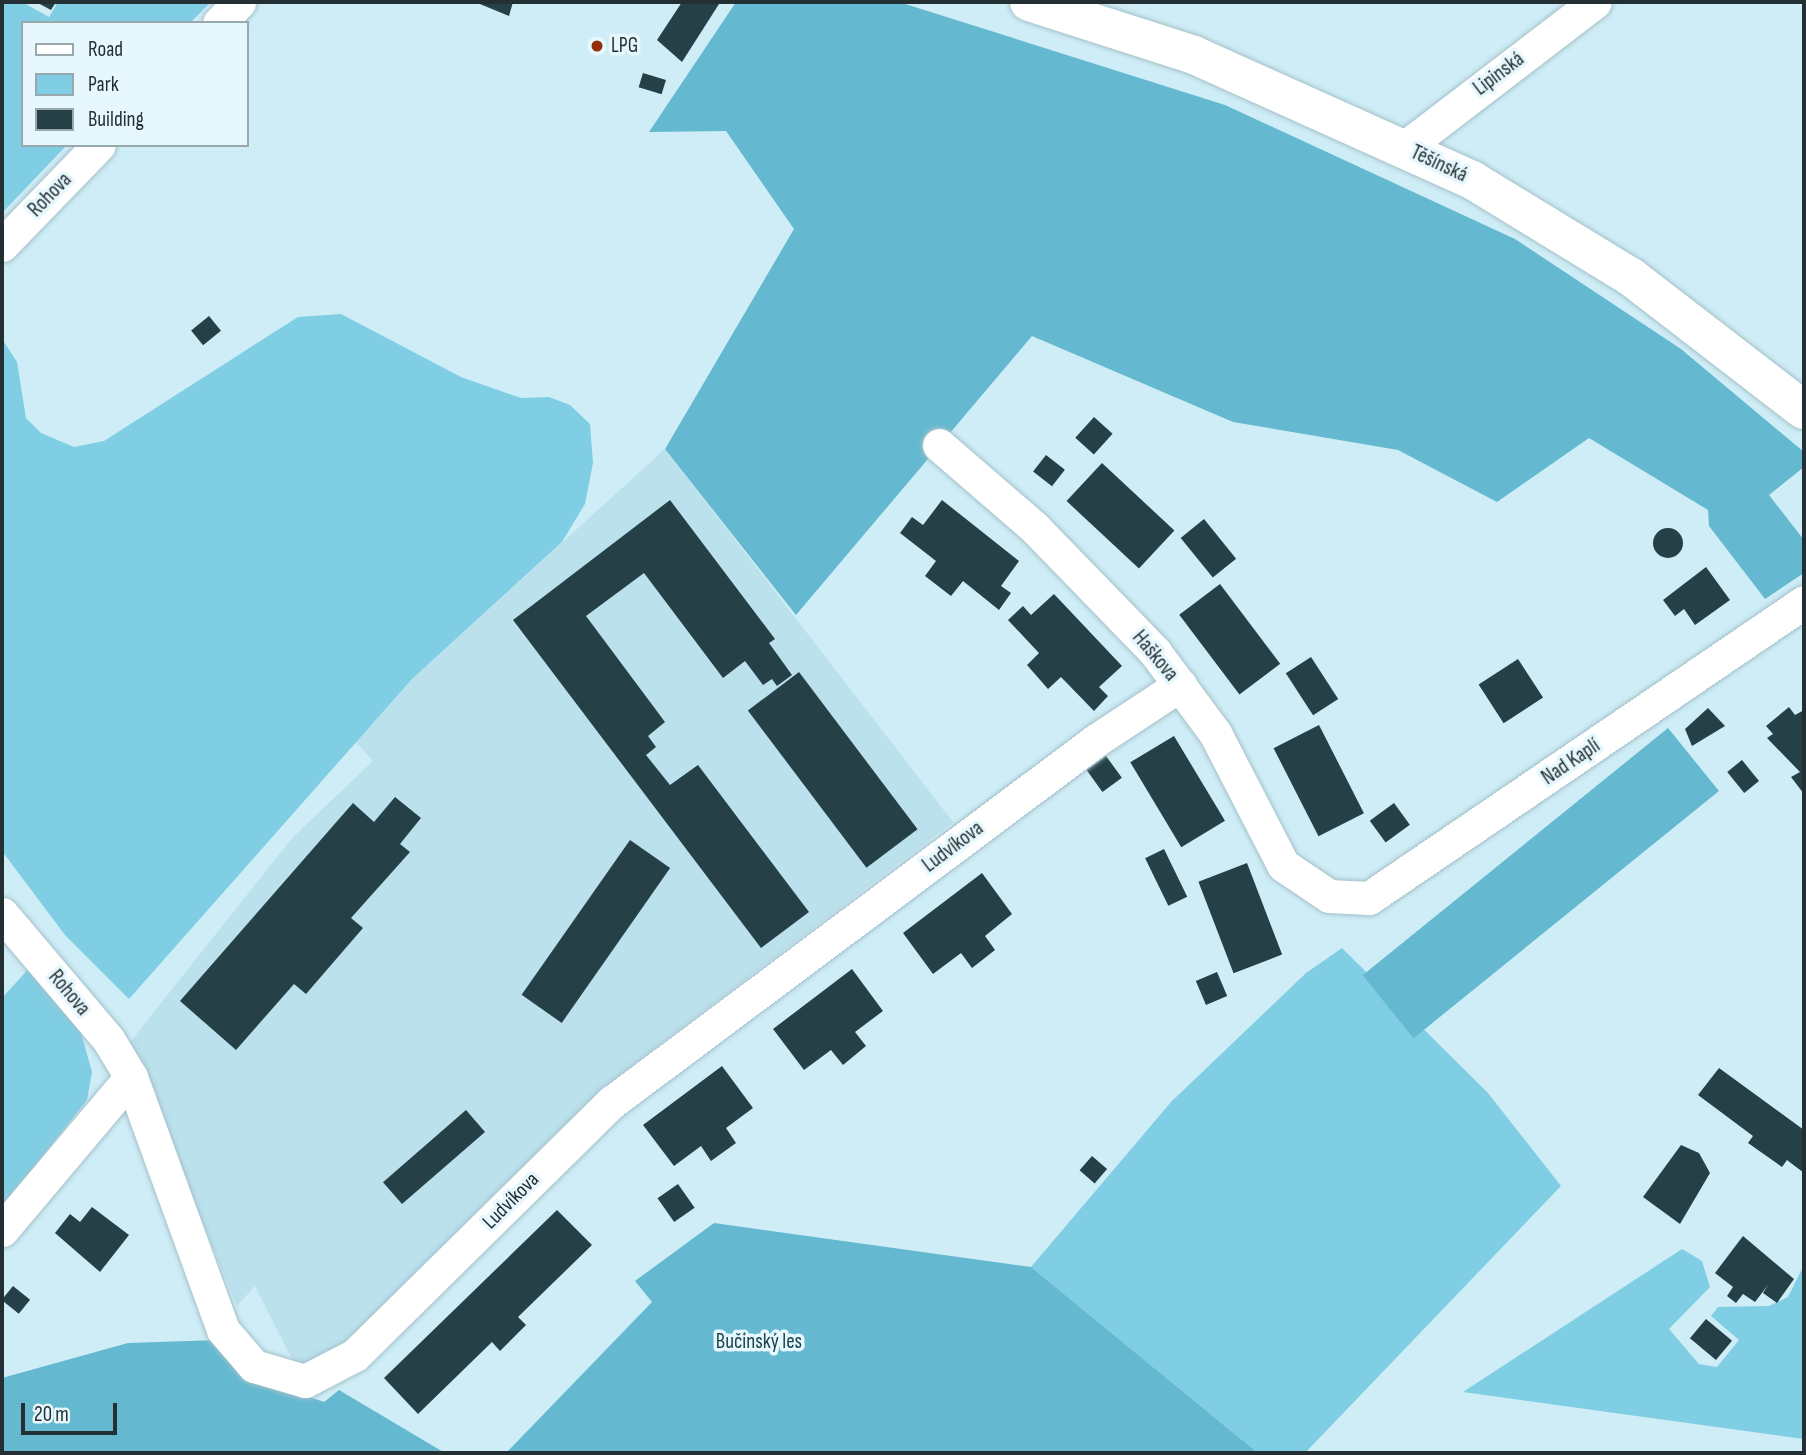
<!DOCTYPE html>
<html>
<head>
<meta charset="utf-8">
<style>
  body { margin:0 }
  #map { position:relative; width:1806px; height:1455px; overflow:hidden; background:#cfedf6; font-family:"Sofia Sans Condensed",sans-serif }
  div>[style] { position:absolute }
  .built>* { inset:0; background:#bbe1ed }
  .green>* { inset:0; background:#80cee4 }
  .forest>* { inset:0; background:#64b9d0; transform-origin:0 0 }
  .building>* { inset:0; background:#264047; transform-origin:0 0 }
  .round { border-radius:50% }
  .roads { filter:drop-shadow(0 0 2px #a4c1ca) drop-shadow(0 0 2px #a4c1ca) }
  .minor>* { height:33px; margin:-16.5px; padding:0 16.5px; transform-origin:16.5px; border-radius:16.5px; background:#fff }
  .secondary>* { height:38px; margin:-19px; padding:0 19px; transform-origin:19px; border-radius:19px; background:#fff }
  .dots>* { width:19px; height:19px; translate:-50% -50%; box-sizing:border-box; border:4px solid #e6f8fd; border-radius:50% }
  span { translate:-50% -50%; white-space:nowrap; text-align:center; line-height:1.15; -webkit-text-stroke:7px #e6f8fd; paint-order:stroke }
  .poi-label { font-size:21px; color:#242f33 }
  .left { translate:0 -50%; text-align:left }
  .street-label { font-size:21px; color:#242f33 }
  .park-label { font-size:21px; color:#1a424c }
  .frame { position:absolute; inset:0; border:4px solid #242f33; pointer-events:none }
  .legend { position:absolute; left:21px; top:21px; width:228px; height:126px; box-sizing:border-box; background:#e6f8fd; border:2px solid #98a8ac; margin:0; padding:9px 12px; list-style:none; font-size:21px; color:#242f33 }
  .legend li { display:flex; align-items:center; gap:14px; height:35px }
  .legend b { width:35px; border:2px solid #98a8ac }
  .scale { position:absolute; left:21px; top:1403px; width:96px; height:32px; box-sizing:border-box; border:4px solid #242f33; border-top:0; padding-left:9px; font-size:21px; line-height:24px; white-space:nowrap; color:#242f33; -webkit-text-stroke:5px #e6f8fd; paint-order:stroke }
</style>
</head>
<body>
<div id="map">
  <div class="built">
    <div style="clip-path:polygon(665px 449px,953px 822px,606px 1085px,353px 1338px,319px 1362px,295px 1365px,255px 1286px,237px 1306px,130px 1042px,293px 837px,373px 761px,356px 742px,412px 679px)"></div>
  </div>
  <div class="green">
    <div style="clip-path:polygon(2px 2px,22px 2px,49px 17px,58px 2px,211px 2px,190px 23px,23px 23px,23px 145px,67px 145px,2px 213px)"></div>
    <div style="clip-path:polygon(341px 314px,461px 377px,521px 398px,549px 397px,570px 405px,590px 424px,593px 463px,585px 504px,562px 542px,412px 679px,129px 999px,65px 935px,2px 851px,2px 339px,17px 362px,26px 418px,41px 433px,74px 447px,104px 441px,298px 317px)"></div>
    <div style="clip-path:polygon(1342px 948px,1488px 1093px,1561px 1186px,1305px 1453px,1258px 1453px,1031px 1267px,1171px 1102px,1306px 973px)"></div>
    <div style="clip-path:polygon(31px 966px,78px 1022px,92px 1072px,87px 1100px,2px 1208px,2px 998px)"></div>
    <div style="clip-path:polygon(1682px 1249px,1702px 1261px,1710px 1287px,1669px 1329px,1699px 1364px,1717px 1367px,1739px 1340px,1711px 1316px,1718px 1307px,1769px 1306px,1788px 1297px,1804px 1265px,1804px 1439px,1463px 1392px)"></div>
  </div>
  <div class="forest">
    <div style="clip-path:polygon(736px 2px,899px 2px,1225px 105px,1515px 239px,1681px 349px,1804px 452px,1804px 467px,1769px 495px,1804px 540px,1804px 573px,1765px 599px,1709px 526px,1708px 510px,1589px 438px,1497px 502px,1398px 450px,1233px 422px,1032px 336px,796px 615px,665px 449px,794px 229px,726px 131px,649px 132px)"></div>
    <div style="left:1668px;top:728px;width:81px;height:393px;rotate:51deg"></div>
    <div style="clip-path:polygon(714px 1223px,1031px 1267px,1258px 1453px,506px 1453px,652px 1302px,635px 1281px)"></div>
    <div style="clip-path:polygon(218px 1340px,247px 1375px,324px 1402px,339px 1390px,445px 1453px,2px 1453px,2px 1378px,128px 1343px)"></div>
  </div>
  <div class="building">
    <div style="clip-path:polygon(36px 2px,56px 2px,51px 10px)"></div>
    <div style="clip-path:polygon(475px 2px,513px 2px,509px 16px)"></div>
    <div style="clip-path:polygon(682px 2px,719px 4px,682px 62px,657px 40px)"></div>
    <div style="left:643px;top:73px;width:24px;height:15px;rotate:17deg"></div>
    <div style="left:209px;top:316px;width:19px;height:23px;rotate:51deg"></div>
    <div style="left:1094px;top:417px;width:25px;height:28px;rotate:42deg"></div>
    <div style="left:1046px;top:455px;width:24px;height:21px;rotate:38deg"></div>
    <div style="left:1102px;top:463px;width:99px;height:52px;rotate:43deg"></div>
    <div style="clip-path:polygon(670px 500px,775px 639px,769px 643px,792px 675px,777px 686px,772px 679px,763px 685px,745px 661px,723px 678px,644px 573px,586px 616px,665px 722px,648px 736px,656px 747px,646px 755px,670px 785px,698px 765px,809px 912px,761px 948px,513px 620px)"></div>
    <div style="clip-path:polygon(942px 500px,1019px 561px,1001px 586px,1011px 593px,999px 610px,963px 581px,951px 596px,925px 576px,936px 561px,900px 533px,912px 517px,923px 525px)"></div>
    <div style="left:1204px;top:519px;width:51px;height:30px;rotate:51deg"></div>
    <div class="round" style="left:1653px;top:528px;width:30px;height:30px"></div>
    <div style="clip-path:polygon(1706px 567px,1730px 600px,1695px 625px,1684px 609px,1675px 616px,1663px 600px)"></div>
    <div style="left:1220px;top:584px;width:100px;height:51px;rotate:53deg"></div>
    <div style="clip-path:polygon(1054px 594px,1122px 666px,1099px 687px,1108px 696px,1094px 711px,1061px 677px,1048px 689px,1027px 665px,1039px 653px,1008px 620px,1023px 606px,1031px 615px)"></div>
    <div style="left:1311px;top:657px;width:50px;height:30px;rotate:57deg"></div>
    <div style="left:1518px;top:659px;width:46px;height:47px;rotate:57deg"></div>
    <div style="left:799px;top:672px;width:197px;height:64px;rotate:53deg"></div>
    <div style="clip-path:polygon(1789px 707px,1795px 715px,1804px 710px,1804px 794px,1791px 777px,1800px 772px,1767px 738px,1773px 734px,1766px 726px)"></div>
    <div style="clip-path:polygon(1708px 708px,1725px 726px,1692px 746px,1685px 729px)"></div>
    <div style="left:1319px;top:725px;width:99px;height:51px;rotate:63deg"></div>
    <div style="left:1174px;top:736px;width:99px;height:51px;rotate:59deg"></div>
    <div style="left:1106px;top:756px;width:27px;height:24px;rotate:54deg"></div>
    <div style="left:1742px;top:760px;width:27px;height:19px;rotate:51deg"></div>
    <div style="clip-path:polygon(395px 797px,421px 818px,400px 844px,410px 852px,351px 918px,363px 928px,306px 994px,294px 984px,236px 1050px,180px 1001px,353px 803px,374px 822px)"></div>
    <div style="left:1394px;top:803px;width:27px;height:30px;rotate:54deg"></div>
    <div style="left:630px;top:840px;width:49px;height:189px;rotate:35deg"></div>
    <div style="left:1164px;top:849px;width:53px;height:21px;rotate:64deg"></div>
    <div style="left:1247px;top:863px;width:98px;height:52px;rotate:69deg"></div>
    <div style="clip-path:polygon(982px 873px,1012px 914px,985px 936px,995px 950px,972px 968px,961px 953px,933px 974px,903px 933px)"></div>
    <div style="clip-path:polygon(852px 969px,883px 1011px,855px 1032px,866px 1046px,843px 1065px,831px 1050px,804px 1070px,773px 1029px)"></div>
    <div style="left:1217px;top:972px;width:26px;height:23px;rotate:67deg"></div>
    <div style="clip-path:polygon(722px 1066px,753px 1108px,726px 1128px,736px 1143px,711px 1161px,701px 1146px,674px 1166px,643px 1125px)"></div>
    <div style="clip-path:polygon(1719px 1068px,1804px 1130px,1804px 1173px,1787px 1160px,1782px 1167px,1748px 1143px,1753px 1136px,1698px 1095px)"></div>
    <div style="left:466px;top:1110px;width:29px;height:110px;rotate:49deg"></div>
    <div style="clip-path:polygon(1681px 1145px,1699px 1153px,1710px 1173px,1680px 1224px,1643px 1197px)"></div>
    <div style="left:1092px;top:1156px;width:20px;height:19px;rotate:41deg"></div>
    <div style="left:678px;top:1184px;width:29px;height:25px;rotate:55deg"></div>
    <div style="clip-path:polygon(92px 1207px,129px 1235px,100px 1272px,55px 1233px,70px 1214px,80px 1222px)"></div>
    <div style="clip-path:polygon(557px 1210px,592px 1245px,518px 1317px,526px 1325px,500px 1351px,492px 1342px,418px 1414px,384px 1378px)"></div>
    <div style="clip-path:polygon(1743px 1236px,1794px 1279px,1777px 1303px,1763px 1293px,1768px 1285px,1755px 1302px,1743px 1294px,1736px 1303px,1727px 1296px,1733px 1287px,1715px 1273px)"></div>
    <div style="left:13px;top:1286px;width:22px;height:18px;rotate:39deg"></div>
    <div style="left:1706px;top:1319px;width:34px;height:25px;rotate:40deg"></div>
  </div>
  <div class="roads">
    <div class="minor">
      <div style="left:219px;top:23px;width:29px;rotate:-46deg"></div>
      <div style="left:1404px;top:148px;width:240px;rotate:-37.4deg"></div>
      <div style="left:2px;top:245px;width:139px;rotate:-45.9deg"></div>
      <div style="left:939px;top:445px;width:125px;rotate:40.8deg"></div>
      <div style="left:1034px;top:527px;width:174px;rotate:45.9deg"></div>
      <div style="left:1155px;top:652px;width:101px;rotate:53.5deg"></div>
      <div style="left:1215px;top:733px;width:148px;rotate:62.7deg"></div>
      <div style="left:1283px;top:865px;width:55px;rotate:34deg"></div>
      <div style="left:1329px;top:896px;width:40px;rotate:2.9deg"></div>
      <div style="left:1369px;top:898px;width:526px;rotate:-34.23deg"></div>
      <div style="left:2px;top:914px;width:164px;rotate:49.7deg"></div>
      <div style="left:108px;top:1039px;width:44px;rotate:58.8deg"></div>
      <div style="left:131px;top:1077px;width:269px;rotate:70deg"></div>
      <div style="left:223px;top:1330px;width:48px;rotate:49.3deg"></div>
      <div style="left:254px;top:1366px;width:53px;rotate:16.4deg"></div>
      <div style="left:305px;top:1381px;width:56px;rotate:-27.5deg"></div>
      <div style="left:355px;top:1355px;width:361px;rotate:-44.6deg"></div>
      <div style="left:612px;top:1102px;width:603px;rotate:-36.77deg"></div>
      <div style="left:1095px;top:741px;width:102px;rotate:-33.4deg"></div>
      <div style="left:2px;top:1230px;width:200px;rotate:-49.9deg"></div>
    </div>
    <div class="secondary">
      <div style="left:1029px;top:2px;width:173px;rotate:17.8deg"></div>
      <div style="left:1194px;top:55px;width:305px;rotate:24.2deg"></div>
      <div style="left:1472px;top:180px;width:186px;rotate:31.4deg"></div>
      <div style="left:1631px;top:277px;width:218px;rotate:37.6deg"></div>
    </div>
  </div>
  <div class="dots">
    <div style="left:597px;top:46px;background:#942e07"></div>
  </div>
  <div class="poi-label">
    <span class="left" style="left:611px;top:46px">LPG</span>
  </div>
  <div class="street-label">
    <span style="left:1499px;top:74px;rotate:-37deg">Lipinská</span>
    <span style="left:1439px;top:164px;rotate:25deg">Těšínská</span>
    <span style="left:50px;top:195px;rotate:-46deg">Rohova</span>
    <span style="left:1155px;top:656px;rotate:50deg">Haškova</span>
    <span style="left:1571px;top:762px;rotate:-34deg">Nad Kaplí</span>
    <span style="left:953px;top:847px;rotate:-37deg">Ludvíkova</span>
    <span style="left:69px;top:993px;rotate:50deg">Rohova</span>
    <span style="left:511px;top:1201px;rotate:-45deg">Ludvíkova</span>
  </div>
  <div class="park-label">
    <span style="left:759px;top:1342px">Bučinský les</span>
  </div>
  <div class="frame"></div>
  <ul class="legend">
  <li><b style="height:9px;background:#fff"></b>Road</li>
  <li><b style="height:19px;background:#80cee4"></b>Park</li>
  <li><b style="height:19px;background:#264047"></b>Building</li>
  </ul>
  <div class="scale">20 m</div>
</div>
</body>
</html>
